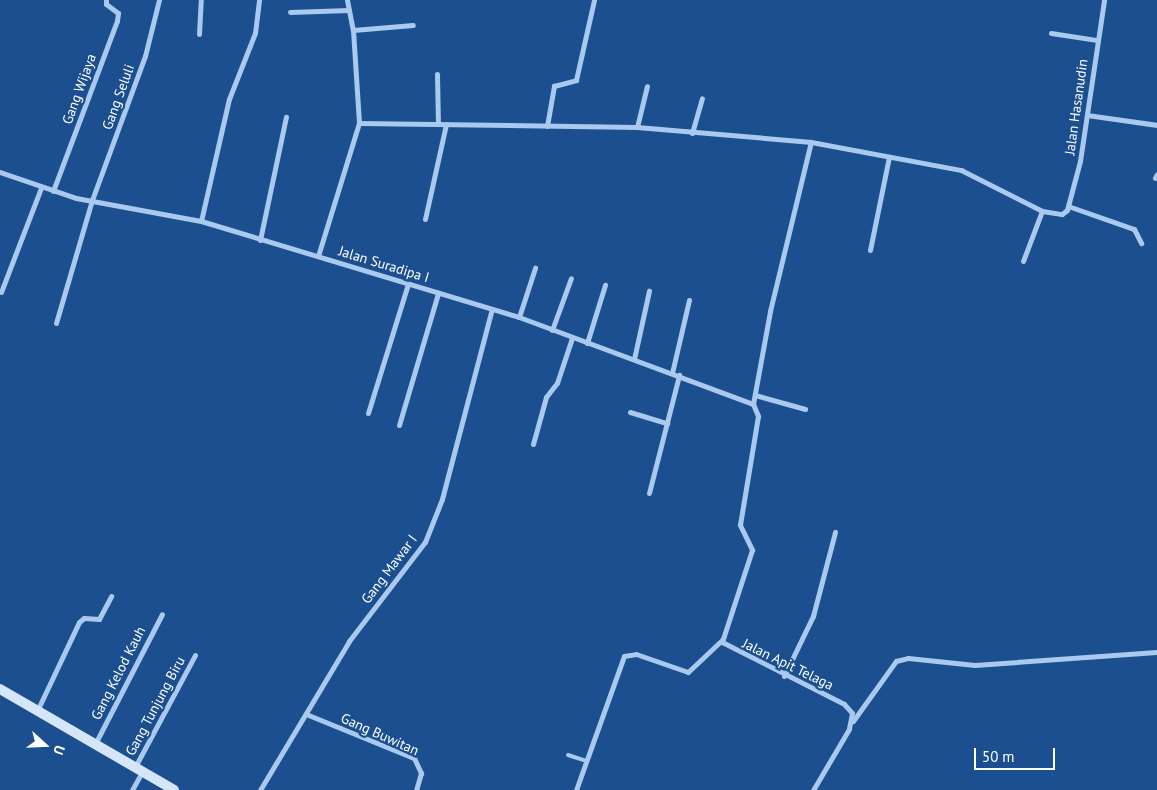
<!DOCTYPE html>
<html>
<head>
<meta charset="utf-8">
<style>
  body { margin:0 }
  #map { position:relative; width:1157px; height:790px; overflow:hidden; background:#1b4f8f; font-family:"PT Sans",sans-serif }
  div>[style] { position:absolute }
  .lane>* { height:4px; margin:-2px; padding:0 2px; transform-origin:2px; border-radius:2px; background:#a9c9ee }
  .street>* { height:5px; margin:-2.5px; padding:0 2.5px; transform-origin:2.5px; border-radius:2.5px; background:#a9c9ee }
  .secondary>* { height:10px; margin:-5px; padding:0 5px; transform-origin:5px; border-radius:5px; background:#d6e6fa }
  span { translate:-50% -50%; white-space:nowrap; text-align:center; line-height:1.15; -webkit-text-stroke:4.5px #1b4f8f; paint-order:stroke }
  .street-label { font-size:14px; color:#fff }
  .north { position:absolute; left:20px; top:720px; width:50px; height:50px; -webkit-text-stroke:4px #1b4f8f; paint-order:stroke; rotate:110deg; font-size:14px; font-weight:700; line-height:20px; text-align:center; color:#fff }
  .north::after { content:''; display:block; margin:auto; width:18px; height:22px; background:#fff; clip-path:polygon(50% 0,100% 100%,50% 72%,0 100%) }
  .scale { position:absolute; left:974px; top:748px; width:81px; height:22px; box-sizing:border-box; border:2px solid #fff; border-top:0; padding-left:6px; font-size:15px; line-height:18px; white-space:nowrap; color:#fff; -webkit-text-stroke:4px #1b4f8f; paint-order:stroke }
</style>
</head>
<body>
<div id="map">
  <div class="lane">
    <div style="left:568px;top:755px;width:19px;rotate:18deg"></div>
  </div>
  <div class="street">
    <div style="left:347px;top:0;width:31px;rotate:79deg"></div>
    <div style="left:353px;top:30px;width:93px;rotate:86.3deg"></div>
    <div style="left:290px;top:12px;width:59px;rotate:-1.9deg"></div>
    <div style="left:353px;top:30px;width:60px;rotate:-4.8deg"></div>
    <div style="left:1051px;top:33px;width:47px;rotate:8.7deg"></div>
    <div style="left:199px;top:34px;width:34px;rotate:-87deg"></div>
    <div style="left:437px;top:74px;width:50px;rotate:88.9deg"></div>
    <div style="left:1087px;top:115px;width:71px;rotate:8.1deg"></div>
    <div style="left:547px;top:126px;width:41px;rotate:-80.1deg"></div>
    <div style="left:554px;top:86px;width:23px;rotate:-15deg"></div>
    <div style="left:576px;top:80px;width:82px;rotate:-77.3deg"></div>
    <div style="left:637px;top:127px;width:42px;rotate:-76.3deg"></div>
    <div style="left:692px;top:133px;width:36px;rotate:-74deg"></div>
    <div style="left:0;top:172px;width:80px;rotate:18.9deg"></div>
    <div style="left:76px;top:198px;width:127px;rotate:10.4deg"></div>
    <div style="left:201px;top:221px;width:332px;rotate:16.8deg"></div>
    <div style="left:519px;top:317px;width:250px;rotate:20.4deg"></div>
    <div style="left:1155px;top:178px;width:4px;rotate:-63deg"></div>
    <div style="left:53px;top:191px;width:182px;rotate:-69.4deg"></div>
    <div style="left:117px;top:21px;width:8px;rotate:-83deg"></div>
    <div style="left:118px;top:13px;width:15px;rotate:-143deg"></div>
    <div style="left:106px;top:4px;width:4px;rotate:-90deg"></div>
    <div style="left:1068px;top:206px;width:70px;rotate:19.2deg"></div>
    <div style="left:1134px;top:229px;width:16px;rotate:63deg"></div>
    <div style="left:425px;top:219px;width:97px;rotate:-77.5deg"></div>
    <div style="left:201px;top:221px;width:125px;rotate:-77.1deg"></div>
    <div style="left:229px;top:99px;width:71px;rotate:-68.5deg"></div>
    <div style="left:255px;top:33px;width:33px;rotate:-83deg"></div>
    <div style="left:260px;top:240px;width:126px;rotate:-78.1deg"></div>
    <div style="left:870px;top:250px;width:95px;rotate:-78.5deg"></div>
    <div style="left:318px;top:256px;width:139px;rotate:-72.9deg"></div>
    <div style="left:359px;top:123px;width:278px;rotate:0.8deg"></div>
    <div style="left:637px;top:127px;width:175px;rotate:4.9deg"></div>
    <div style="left:811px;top:142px;width:153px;rotate:10.6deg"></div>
    <div style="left:961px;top:170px;width:91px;rotate:26.8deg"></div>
    <div style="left:1042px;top:211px;width:20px;rotate:9deg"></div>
    <div style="left:1062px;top:214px;width:6px;rotate:-39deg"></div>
    <div style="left:1067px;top:210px;width:51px;rotate:-75.1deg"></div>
    <div style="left:1080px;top:161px;width:163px;rotate:-81.5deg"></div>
    <div style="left:1023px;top:261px;width:53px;rotate:-69.2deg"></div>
    <div style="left:1px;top:292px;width:111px;rotate:-69deg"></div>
    <div style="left:519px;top:317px;width:52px;rotate:-71.9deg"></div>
    <div style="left:56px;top:323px;width:128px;rotate:-73.7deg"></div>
    <div style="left:92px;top:200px;width:153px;rotate:-69.8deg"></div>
    <div style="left:145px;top:56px;width:58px;rotate:-76deg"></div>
    <div style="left:552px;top:330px;width:55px;rotate:-69.9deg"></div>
    <div style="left:587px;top:343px;width:61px;rotate:-72.8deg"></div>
    <div style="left:634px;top:359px;width:70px;rotate:-77.6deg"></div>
    <div style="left:672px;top:373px;width:75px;rotate:-76.9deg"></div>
    <div style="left:755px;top:395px;width:52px;rotate:15.6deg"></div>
    <div style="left:753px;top:404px;width:13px;rotate:67deg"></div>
    <div style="left:758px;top:416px;width:110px;rotate:99.4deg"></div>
    <div style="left:740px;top:525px;width:28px;rotate:64deg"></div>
    <div style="left:752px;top:550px;width:97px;rotate:108.1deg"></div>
    <div style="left:722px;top:642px;width:137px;rotate:26.9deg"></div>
    <div style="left:844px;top:704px;width:12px;rotate:48deg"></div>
    <div style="left:852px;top:713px;width:16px;rotate:101deg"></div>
    <div style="left:849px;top:729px;width:71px;rotate:120.5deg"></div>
    <div style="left:753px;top:404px;width:95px;rotate:-79.6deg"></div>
    <div style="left:770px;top:311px;width:174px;rotate:-76.4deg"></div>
    <div style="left:630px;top:412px;width:39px;rotate:17deg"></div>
    <div style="left:368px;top:413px;width:135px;rotate:-72.8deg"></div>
    <div style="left:399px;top:425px;width:138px;rotate:-73.5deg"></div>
    <div style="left:533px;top:444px;width:49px;rotate:-74.5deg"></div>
    <div style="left:546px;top:397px;width:18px;rotate:-52deg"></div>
    <div style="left:557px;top:383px;width:47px;rotate:-71.6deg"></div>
    <div style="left:649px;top:493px;width:122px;rotate:-75.7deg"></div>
    <div style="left:784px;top:676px;width:67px;rotate:-64.2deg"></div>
    <div style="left:813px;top:616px;width:87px;rotate:-75.3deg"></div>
    <div style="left:37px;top:711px;width:98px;rotate:-64.7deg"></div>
    <div style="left:79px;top:622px;width:6px;rotate:-39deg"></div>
    <div style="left:84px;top:618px;width:15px;rotate:4deg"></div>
    <div style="left:99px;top:619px;width:26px;rotate:-62deg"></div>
    <div style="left:306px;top:714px;width:117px;rotate:22.2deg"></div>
    <div style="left:414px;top:758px;width:17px;rotate:65deg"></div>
    <div style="left:421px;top:773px;width:18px;rotate:106deg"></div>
    <div style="left:853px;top:721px;width:74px;rotate:-54.4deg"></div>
    <div style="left:896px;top:661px;width:12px;rotate:-14deg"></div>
    <div style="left:908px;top:658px;width:67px;rotate:6deg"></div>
    <div style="left:975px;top:665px;width:182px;rotate:-4.1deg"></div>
    <div style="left:95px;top:744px;width:146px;rotate:-62.7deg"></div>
    <div style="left:135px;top:767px;width:127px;rotate:-61.8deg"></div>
    <div style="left:132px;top:790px;width:21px;rotate:-61deg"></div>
    <div style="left:260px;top:790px;width:174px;rotate:-59.1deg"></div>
    <div style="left:349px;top:641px;width:125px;rotate:-52.5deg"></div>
    <div style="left:425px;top:542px;width:46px;rotate:-68.4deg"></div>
    <div style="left:442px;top:499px;width:196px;rotate:-75.3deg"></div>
    <div style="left:576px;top:790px;width:142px;rotate:-70.3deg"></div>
    <div style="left:624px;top:656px;width:12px;rotate:-9deg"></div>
    <div style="left:636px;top:654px;width:55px;rotate:19.1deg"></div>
    <div style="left:688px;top:672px;width:47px;rotate:-43.3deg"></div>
  </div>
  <div class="secondary">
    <div style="left:0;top:689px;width:201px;rotate:30.1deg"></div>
  </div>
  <div class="street-label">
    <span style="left:79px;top:89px;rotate:-70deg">Gang Wijaya</span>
    <span style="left:118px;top:97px;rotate:-70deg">Gang Seluli</span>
    <span style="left:1076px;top:107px;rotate:-82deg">Jalan Hasanudin</span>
    <span style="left:384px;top:264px;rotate:17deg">Jalan Suradipa I</span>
    <span style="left:389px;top:569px;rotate:-53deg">Gang Mawar I</span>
    <span style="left:788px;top:664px;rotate:26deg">Jalan Apit Telaga</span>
    <span style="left:118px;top:673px;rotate:-63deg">Gang Kelod Kauh</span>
    <span style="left:155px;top:706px;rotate:-62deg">Gang Tunjung Biru</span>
    <span style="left:380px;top:734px;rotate:24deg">Gang Buwitan</span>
  </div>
  <div class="north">U</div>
  <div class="scale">50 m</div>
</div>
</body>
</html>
